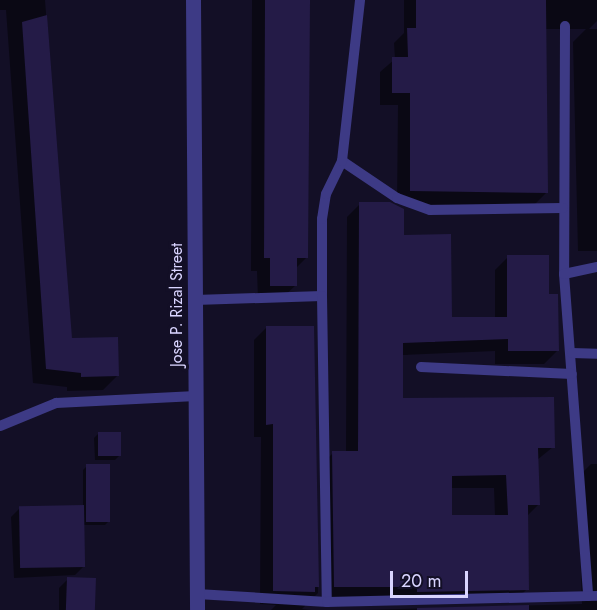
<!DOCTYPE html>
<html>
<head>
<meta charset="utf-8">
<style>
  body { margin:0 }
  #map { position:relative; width:597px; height:610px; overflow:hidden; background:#130f26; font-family:Jost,sans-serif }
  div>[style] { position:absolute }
  .shadow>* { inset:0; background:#0007 }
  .building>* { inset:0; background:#241b47; transform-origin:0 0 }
  .service>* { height:10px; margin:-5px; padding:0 5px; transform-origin:5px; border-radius:5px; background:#3d3a85 }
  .tertiary>* { height:15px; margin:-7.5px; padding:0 7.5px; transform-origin:7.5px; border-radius:7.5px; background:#3d3a85 }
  span { translate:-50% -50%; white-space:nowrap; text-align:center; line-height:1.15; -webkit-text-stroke:6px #130f26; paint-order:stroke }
  .street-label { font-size:16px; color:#d9d4ff }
  .scale { position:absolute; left:390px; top:571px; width:78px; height:27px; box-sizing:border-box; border:3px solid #d9d4ff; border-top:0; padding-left:8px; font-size:18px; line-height:21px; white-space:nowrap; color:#d9d4ff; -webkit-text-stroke:4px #130f26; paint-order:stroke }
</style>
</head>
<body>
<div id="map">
  <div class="shadow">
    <div style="clip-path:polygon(0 0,45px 0,71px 340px,117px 376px,103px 390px,67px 391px,67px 387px,33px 383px,6px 10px,0 10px)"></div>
    <div style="clip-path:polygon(252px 0,309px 0,307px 257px,295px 269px,296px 285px,282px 298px,258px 299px,257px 271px,251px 271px)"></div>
    <div style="clip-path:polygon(404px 0,597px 0,597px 21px,589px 29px,597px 29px,597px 251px,578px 251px,573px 42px,586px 29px,545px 29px,547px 192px,534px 205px,397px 204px,398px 105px,380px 105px,380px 72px,395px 59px,394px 43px,404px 33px)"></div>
    <div style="clip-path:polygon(evenodd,360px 204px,402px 236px,451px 318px,495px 318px,495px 270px,508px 257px,548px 296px,557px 351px,544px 364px,495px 364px,495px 351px,402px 355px,401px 399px,553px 447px,537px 460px,539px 504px,526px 517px,527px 589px,514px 602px,322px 607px,320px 466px,333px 453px,346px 453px,347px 217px,360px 204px,450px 488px,494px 488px,495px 516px,450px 517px,450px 488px)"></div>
    <div style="clip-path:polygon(267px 327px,312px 327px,318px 593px,302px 609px,311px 610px,271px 610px,276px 605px,260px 604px,261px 437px,254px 437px,254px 340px)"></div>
    <div style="clip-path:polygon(99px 433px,120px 455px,115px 460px,95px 460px,94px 438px)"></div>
    <div style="clip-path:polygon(591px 464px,597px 464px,597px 610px,364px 610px,582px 604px,578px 477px)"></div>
    <div style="clip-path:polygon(87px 466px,109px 521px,105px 525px,83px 525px,84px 566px,75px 575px,14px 578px,11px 517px,19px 509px,83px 506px,83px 470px)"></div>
    <div style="clip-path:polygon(68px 579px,94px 610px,59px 610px,59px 588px)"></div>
  </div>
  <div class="building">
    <div style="clip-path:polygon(265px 0,310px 0,308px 258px,297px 258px,297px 286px,270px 286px,270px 258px,264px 258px)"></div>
    <div style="clip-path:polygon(416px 0,546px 0,548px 193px,410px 191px,410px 93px,392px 93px,392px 57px,408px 57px,407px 28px,416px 28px)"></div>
    <div style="clip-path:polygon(47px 15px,72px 338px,118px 337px,119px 376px,81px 377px,81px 373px,46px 369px,22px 22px)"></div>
    <div style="clip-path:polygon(evenodd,359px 202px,390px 202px,404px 209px,404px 235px,451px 234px,452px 317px,507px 317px,507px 255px,549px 255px,549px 294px,558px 294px,559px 351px,508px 351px,508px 339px,403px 343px,403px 398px,554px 397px,555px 448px,538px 448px,540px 505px,528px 505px,529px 590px,417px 592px,417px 587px,334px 587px,332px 451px,358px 451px,359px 202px,506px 475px,508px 515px,452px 515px,452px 476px,506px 475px)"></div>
    <div style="clip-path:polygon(266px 326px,314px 326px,319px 587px,315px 587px,315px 592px,273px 591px,273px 424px,266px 425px)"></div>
    <div style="left:98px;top:432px;width:23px;height:24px"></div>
    <div style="left:86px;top:464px;width:24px;height:58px"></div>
    <div style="left:84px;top:505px;width:62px;height:65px;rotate:89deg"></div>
    <div style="left:67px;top:577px;width:29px;height:33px;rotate:2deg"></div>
    <div style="clip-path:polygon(529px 605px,529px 610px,417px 610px,417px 608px)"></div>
  </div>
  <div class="service">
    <div style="left:565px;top:26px;width:248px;rotate:90.2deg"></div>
    <div style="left:564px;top:274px;width:323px;rotate:85.7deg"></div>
    <div style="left:342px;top:161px;width:66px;rotate:33.9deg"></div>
    <div style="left:397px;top:198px;width:35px;rotate:20deg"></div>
    <div style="left:430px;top:210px;width:133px;rotate:-0.9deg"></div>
    <div style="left:564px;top:274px;width:34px;rotate:-12deg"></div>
    <div style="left:322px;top:296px;width:77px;rotate:-90deg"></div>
    <div style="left:322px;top:219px;width:25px;rotate:-81deg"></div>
    <div style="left:326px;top:194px;width:37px;rotate:-64deg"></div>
    <div style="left:342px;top:161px;width:162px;rotate:-83.6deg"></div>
    <div style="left:195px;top:300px;width:127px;rotate:-1.8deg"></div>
    <div style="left:322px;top:296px;width:306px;rotate:89.1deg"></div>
    <div style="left:572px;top:353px;width:25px;rotate:2deg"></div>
    <div style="left:421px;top:367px;width:151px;rotate:2.7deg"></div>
    <div style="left:0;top:426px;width:61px;rotate:-22.3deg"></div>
    <div style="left:56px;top:403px;width:140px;rotate:-2.9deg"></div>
    <div style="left:197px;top:594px;width:130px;rotate:3.5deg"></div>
    <div style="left:327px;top:602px;width:270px;rotate:-1.3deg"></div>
  </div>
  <div class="tertiary">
    <div style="left:193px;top:0;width:610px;rotate:89.62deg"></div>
  </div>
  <div class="street-label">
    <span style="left:177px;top:305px;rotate:-90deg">Jose P. Rizal Street</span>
  </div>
  <div class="scale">20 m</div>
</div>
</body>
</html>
